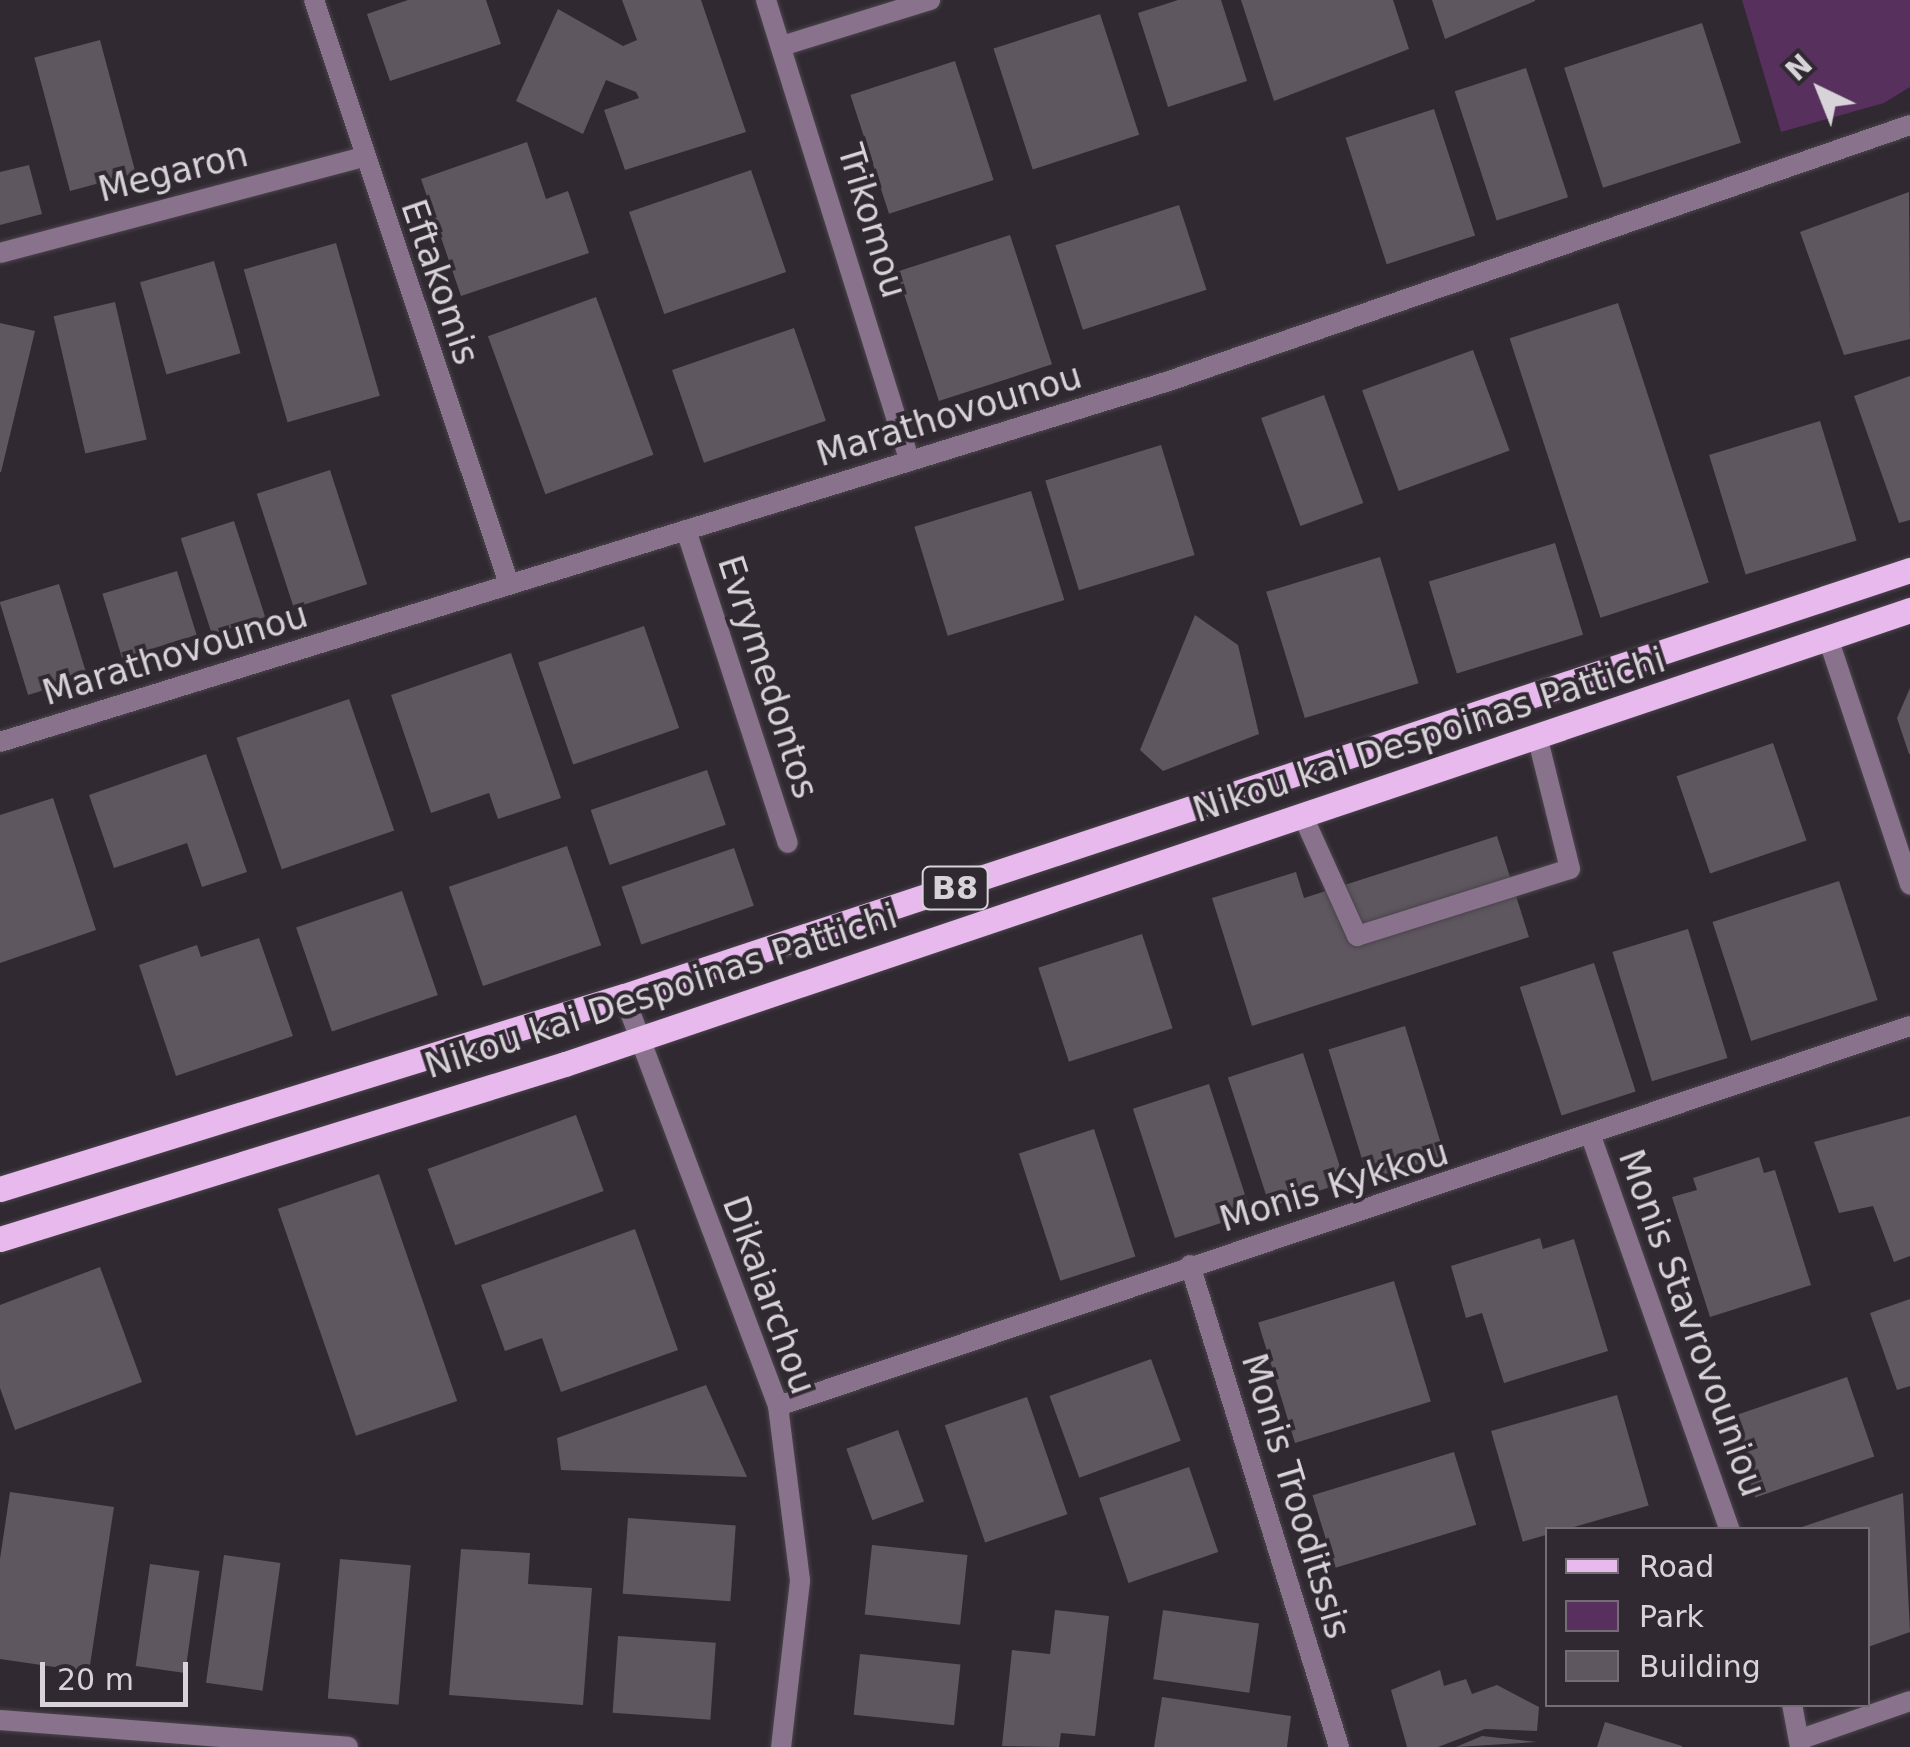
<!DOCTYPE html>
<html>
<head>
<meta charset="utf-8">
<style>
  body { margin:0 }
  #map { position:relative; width:1910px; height:1747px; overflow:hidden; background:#302931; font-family:"DejaVu Sans",sans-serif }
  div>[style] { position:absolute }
  .green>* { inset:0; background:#57305d }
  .building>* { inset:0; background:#5f5760; transform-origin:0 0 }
  .roads { filter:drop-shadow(0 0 2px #4b444c) drop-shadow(0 0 2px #4b444c) }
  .lane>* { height:20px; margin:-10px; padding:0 10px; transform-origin:10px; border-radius:10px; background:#89738c }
  .street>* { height:20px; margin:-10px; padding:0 10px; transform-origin:10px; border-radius:10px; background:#89738c }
  .primary>* { height:25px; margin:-12.5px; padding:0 12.5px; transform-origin:12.5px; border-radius:12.5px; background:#e7b9ed }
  span { translate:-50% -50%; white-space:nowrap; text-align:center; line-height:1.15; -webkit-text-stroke:8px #302931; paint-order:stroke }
  .shield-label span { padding:2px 8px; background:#302931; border:2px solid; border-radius:8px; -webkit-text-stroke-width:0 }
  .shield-label { font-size:32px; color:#d8d3d9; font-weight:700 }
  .street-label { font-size:35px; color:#d8d3d9 }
  .legend { position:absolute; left:1545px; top:1527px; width:325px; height:180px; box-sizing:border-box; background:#302931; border:2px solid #736d74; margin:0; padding:12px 18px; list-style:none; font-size:30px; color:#d8d3d9 }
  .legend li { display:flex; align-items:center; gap:20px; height:50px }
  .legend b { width:50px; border:2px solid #736d74 }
  .north { position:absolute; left:1770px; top:40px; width:100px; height:100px; -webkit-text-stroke:8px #302931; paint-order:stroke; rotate:317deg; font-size:28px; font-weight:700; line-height:40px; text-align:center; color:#d8d3d9 }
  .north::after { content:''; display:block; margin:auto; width:35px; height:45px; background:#d8d3d9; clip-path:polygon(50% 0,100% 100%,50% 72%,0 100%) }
  .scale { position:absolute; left:40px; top:1662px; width:148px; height:45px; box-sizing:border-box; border:5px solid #d8d3d9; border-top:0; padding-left:12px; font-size:30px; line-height:35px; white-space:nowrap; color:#d8d3d9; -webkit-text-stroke:8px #302931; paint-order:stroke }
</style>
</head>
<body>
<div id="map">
  <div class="green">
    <div style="clip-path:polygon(1742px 0,1910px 0,1910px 87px,1884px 103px,1781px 132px)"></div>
  </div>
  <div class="building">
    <div style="clip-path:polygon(408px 0,486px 0,501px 44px,390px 81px,367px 14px)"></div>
    <div style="clip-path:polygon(622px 0,701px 0,746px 132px,625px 170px,604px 110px,639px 98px,636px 92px,606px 80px,583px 134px,516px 101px,558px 9px,623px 46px,637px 40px)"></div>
    <div style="clip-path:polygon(1178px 0,1221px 0,1247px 81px,1168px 107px,1138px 13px)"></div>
    <div style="clip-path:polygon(1241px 0,1393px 0,1409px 49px,1274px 101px)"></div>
    <div style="clip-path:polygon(1432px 0,1535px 0,1535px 1px,1445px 39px)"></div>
    <div style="left:1100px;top:14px;width:127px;height:112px;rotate:72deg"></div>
    <div style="left:1702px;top:23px;width:126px;height:145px;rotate:72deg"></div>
    <div style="left:100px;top:40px;width:138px;height:68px;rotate:75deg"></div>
    <div style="left:955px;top:61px;width:125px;height:110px;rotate:72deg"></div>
    <div style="left:1526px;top:68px;width:136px;height:75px;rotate:72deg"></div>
    <div style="left:1434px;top:109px;width:133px;height:93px;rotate:72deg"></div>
    <div style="clip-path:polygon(527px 142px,546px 199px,568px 191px,589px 253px,461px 296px,421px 179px)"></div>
    <div style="clip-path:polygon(29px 165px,42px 214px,0 225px,0 172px)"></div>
    <div style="left:751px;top:170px;width:108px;height:129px;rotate:71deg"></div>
    <div style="clip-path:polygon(1909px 192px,1910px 339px,1844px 355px,1800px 232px)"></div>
    <div style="left:1179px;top:205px;width:89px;height:130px;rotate:72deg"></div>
    <div style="left:1010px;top:235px;width:136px;height:119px;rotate:72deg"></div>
    <div style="left:336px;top:243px;width:159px;height:96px;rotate:74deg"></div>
    <div style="left:214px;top:261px;width:96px;height:77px;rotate:74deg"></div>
    <div style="left:596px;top:297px;width:168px;height:115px;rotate:70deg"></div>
    <div style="left:115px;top:302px;width:141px;height:63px;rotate:77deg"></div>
    <div style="left:1618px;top:303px;width:294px;height:114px;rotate:72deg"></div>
    <div style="clip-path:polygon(0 323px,35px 331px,1px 472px,0 472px)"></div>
    <div style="left:794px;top:328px;width:98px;height:129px;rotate:71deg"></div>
    <div style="left:1473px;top:350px;width:107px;height:118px;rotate:70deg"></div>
    <div style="clip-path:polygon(1910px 376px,1910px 520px,1899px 523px,1854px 396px)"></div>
    <div style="left:1324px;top:395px;width:115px;height:67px;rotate:70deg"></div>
    <div style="left:1820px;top:421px;width:125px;height:116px;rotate:73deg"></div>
    <div style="left:1161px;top:445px;width:115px;height:121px;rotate:73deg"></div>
    <div style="left:330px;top:470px;width:120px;height:77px;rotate:72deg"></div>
    <div style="left:1031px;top:491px;width:114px;height:122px;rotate:73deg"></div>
    <div style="left:234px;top:521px;width:101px;height:56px;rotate:72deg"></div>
    <div style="left:1555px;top:543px;width:96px;height:132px;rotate:73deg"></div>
    <div style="left:1380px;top:557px;width:132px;height:119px;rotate:73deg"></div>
    <div style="left:177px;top:571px;width:67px;height:78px;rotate:73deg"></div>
    <div style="left:59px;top:584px;width:97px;height:62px;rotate:73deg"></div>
    <div style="clip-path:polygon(1195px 615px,1238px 645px,1259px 734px,1163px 771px,1140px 750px)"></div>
    <div style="left:644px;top:626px;width:108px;height:112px;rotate:71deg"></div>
    <div style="clip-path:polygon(511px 653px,561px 798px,498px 819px,489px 793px,431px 813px,391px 695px)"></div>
    <div style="clip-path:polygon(1910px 688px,1910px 754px,1909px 754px,1897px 718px)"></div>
    <div style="left:349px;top:699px;width:139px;height:119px;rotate:71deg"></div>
    <div style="left:1773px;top:743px;width:103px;height:102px;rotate:71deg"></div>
    <div style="clip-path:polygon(206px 754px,247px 872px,202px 887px,187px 843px,114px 868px,89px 795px)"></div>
    <div style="left:707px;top:770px;width:58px;height:123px;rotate:71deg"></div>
    <div style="clip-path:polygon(53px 798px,96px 930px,0 963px,0 815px)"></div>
    <div style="clip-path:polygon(1497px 836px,1529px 937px,1252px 1026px,1212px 898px,1296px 872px,1304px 898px)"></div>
    <div style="left:567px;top:846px;width:105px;height:125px;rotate:71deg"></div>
    <div style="left:734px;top:848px;width:61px;height:119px;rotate:71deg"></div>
    <div style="left:1839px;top:881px;width:125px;height:133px;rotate:72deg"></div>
    <div style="left:402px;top:891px;width:110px;height:112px;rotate:71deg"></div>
    <div style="left:1688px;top:929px;width:135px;height:79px;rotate:73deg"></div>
    <div style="left:1142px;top:934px;width:99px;height:109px;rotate:72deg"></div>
    <div style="clip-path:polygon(259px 938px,293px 1036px,176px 1076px,139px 965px,197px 945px,201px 957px)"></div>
    <div style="left:1594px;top:963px;width:135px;height:78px;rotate:72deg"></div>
    <div style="left:1405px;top:1026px;width:136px;height:80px;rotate:73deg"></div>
    <div style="left:1303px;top:1053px;width:136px;height:79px;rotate:72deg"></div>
    <div style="left:1209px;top:1084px;width:136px;height:80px;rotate:72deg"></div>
    <div style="left:576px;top:1115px;width:81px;height:158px;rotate:70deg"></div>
    <div style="clip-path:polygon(1910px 1116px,1910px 1256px,1894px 1262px,1873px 1206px,1839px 1213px,1814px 1142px)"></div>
    <div style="left:1094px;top:1129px;width:134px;height:79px;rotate:72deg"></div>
    <div style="clip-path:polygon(1759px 1157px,1764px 1173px,1775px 1170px,1811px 1285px,1710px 1317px,1672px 1197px,1697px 1190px,1693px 1178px)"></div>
    <div style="left:379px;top:1174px;width:240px;height:107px;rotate:71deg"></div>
    <div style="clip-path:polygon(635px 1229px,678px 1350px,561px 1392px,542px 1338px,505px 1351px,481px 1285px)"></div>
    <div style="clip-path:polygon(1540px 1238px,1543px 1249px,1574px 1239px,1608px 1351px,1504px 1383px,1482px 1313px,1466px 1318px,1451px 1266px)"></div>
    <div style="clip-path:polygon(100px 1267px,142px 1382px,15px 1430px,0 1388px,0 1305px)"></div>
    <div style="left:1394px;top:1281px;width:126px;height:142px;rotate:73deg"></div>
    <div style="clip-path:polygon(1910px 1299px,1910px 1386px,1897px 1390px,1870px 1313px)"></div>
    <div style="left:1151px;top:1359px;width:87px;height:108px;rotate:70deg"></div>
    <div style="left:1847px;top:1377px;width:84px;height:126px;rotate:71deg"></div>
    <div style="clip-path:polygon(706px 1385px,747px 1477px,561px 1470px,557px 1438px)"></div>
    <div style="left:1617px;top:1395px;width:115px;height:131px;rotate:74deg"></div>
    <div style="left:1027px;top:1397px;width:124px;height:87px;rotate:71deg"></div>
    <div style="left:898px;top:1430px;width:76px;height:55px;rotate:70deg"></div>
    <div style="left:1454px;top:1452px;width:76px;height:148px;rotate:73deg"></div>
    <div style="left:1189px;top:1467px;width:90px;height:95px;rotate:71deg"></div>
    <div style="clip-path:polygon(10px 1492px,114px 1507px,89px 1672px,0 1659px,0 1559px)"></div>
    <div style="clip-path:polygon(1903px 1493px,1910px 1632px,1868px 1647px,1868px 1530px,1796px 1529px)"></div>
    <div style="left:628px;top:1518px;width:108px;height:76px;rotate:4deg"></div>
    <div style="left:872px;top:1545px;width:96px;height:70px;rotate:6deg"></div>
    <div style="clip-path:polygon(461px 1549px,530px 1553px,528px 1584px,592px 1588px,583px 1705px,449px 1695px)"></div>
    <div style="left:224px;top:1555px;width:57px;height:129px;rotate:8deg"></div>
    <div style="left:340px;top:1559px;width:71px;height:140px;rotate:5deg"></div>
    <div style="left:150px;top:1564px;width:50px;height:103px;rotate:8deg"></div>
    <div style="clip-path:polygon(1055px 1610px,1109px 1616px,1095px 1736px,1061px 1733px,1059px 1747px,1002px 1746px,1012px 1650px,1050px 1654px)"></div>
    <div style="left:1163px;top:1610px;width:97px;height:70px;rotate:8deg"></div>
    <div style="left:618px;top:1636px;width:98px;height:77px;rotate:4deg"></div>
    <div style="left:860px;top:1654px;width:101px;height:61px;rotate:6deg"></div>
    <div style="clip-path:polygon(1440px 1670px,1444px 1686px,1466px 1679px,1472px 1694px,1497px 1685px,1539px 1707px,1537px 1731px,1485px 1729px,1438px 1747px,1407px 1747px,1391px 1690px)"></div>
    <div style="clip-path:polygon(1162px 1697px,1291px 1716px,1287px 1747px,1154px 1747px)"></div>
    <div style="clip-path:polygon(1605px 1722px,1682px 1746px,1682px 1747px,1597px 1747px)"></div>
    <div style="clip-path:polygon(1482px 1736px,1537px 1742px,1456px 1747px)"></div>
  </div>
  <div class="roads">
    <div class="lane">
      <div style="left:1302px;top:814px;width:134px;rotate:65.7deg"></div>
      <div style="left:1357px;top:936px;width:223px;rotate:-17.5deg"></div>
      <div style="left:1570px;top:869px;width:137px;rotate:-103.9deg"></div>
    </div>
    <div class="street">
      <div style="left:314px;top:0;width:616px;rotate:71.54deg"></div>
      <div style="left:766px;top:0;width:483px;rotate:72.7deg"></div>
      <div style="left:785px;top:45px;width:152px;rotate:-17.2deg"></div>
      <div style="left:0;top:253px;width:375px;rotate:-14.8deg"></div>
      <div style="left:686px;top:530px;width:329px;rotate:72deg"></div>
      <div style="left:1828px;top:638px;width:260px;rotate:71.6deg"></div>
      <div style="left:0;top:742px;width:1223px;rotate:-17.16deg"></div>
      <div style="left:1169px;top:381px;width:784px;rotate:-19.06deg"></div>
      <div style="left:624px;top:996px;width:438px;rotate:69.4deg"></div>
      <div style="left:778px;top:1406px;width:176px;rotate:82.8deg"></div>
      <div style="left:800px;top:1581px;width:167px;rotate:96.5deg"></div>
      <div style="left:1592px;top:1139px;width:415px;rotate:70.6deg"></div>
      <div style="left:1190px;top:1265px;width:505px;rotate:72.82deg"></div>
      <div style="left:778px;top:1406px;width:1194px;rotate:-18.56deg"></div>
      <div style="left:1792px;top:1704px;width:44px;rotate:79.5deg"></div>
      <div style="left:0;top:1720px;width:349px;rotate:4.4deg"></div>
      <div style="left:1804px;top:1738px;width:112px;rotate:-19.2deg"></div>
    </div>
    <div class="primary">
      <div style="left:0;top:1189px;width:653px;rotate:-17.19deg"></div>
      <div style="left:624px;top:996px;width:1355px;rotate:-18.33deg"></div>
      <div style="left:0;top:1239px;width:591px;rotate:-17.21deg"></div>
      <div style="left:565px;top:1064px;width:1420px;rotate:-18.65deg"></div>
    </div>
  </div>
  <div class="shield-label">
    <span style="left:955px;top:888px">B8</span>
  </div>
  <div class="street-label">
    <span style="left:173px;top:172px;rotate:-14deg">Megaron</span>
    <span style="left:872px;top:221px;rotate:73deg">Trikomou</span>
    <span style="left:440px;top:282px;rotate:71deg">Eftakomis</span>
    <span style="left:949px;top:415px;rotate:-17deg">Marathovounou</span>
    <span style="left:175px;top:654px;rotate:-17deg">Marathovounou</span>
    <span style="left:768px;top:677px;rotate:72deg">Evrymedontos</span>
    <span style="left:1429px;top:735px;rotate:-18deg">Nikou kai Despoinas Pattichi</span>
    <span style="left:661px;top:991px;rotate:-18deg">Nikou kai Despoinas Pattichi</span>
    <span style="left:1334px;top:1186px;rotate:-17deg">Monis Kykkou</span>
    <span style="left:769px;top:1295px;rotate:70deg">Dikaiarchou</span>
    <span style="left:1692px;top:1323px;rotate:70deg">Monis Stavrovouniou</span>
    <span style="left:1296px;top:1496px;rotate:73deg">Monis Trooditssis</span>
  </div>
  <ul class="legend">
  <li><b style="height:12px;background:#e7b9ed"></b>Road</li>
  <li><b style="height:28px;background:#57305d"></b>Park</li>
  <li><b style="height:28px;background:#5f5760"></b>Building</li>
  </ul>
  <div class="north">N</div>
  <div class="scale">20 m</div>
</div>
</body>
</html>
